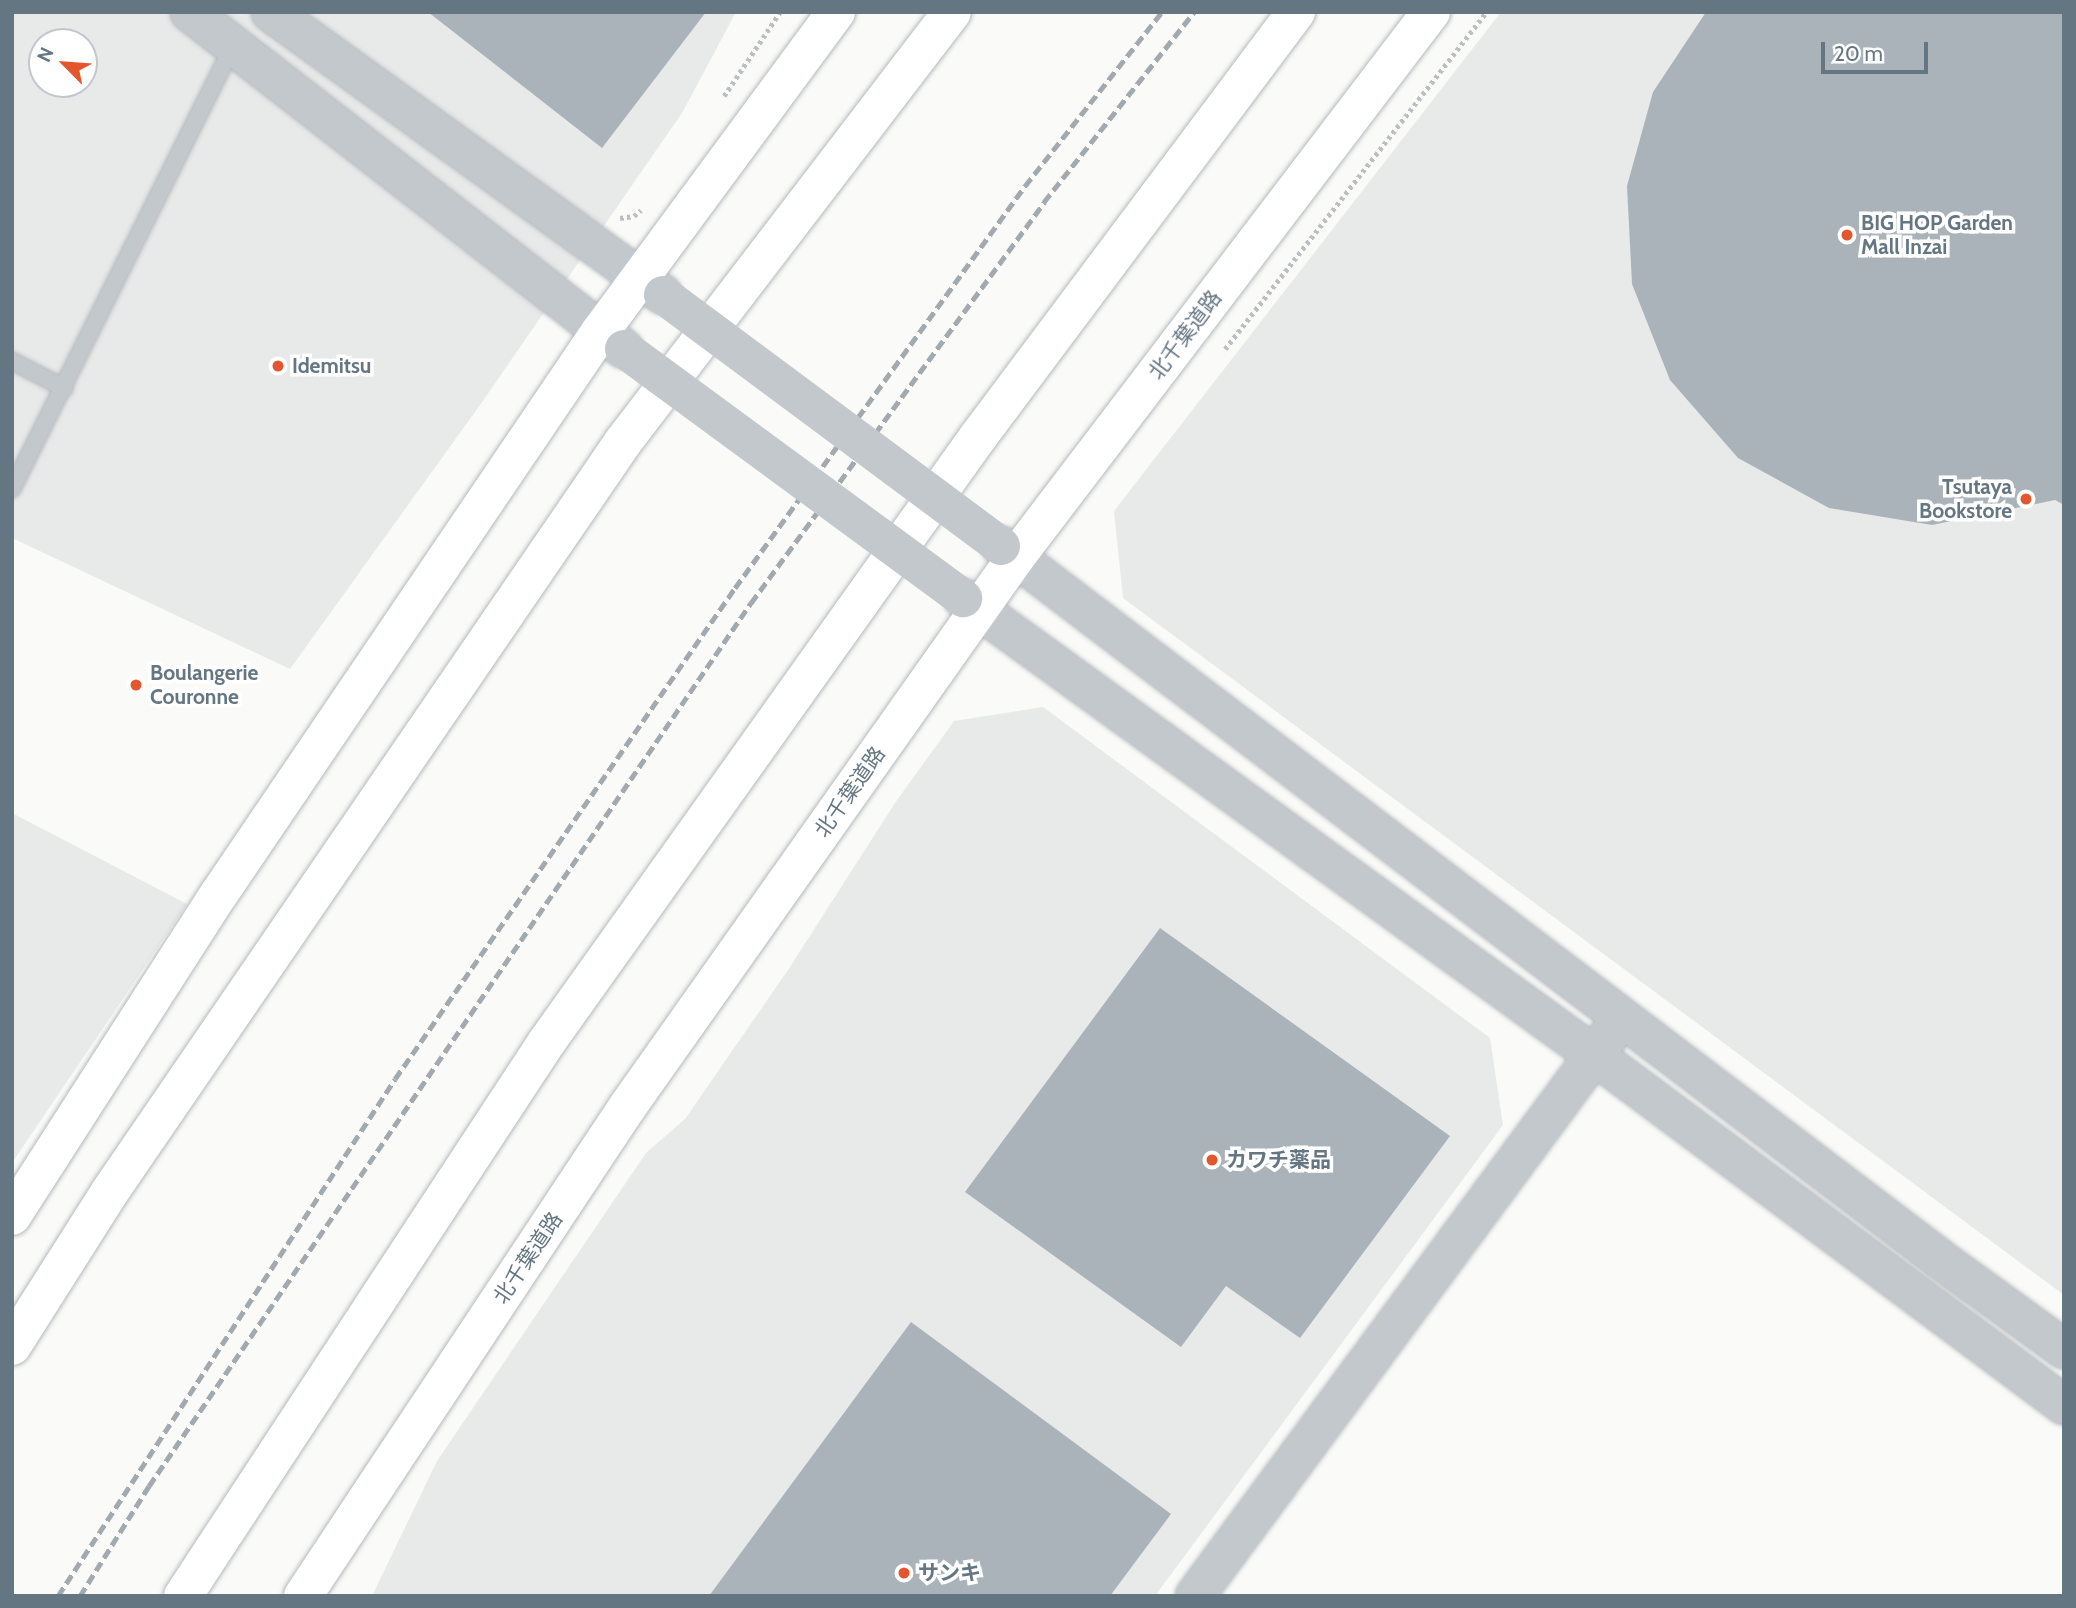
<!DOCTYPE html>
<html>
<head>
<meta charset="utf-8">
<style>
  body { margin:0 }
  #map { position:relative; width:2076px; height:1608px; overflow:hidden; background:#fafaf8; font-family:Cabin,"Noto Sans JP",sans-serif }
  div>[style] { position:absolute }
  .built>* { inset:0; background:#e8e9e9 }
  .building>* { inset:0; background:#aab3b9 }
  .path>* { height:4.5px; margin-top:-2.25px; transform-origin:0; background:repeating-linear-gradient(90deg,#bbbfc2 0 3.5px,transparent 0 7px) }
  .roads { filter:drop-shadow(0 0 2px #b4b9bd) drop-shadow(0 0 2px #b4b9bd) }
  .service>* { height:16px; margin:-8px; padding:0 8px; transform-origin:8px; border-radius:8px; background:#c3c8cc }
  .tertiary>* { height:38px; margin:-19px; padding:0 19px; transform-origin:19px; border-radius:19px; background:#c3c8cc }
  .trunk>* { height:38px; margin:-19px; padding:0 19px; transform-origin:19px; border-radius:19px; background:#fff }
  .rail>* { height:5px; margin-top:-2.5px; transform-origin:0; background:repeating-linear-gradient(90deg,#a2aab0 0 10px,transparent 0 15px) }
  .tertiary-bridge>* { height:38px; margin:-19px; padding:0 19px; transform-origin:19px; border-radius:19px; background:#c3c8cc }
  .dots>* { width:19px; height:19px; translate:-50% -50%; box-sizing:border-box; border:4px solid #fff; border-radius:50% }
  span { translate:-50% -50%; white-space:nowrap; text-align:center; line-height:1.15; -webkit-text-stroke:7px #fff; paint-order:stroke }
  .poi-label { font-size:21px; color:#657683; font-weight:700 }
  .left { translate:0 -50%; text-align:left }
  .right { translate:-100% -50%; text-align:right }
  .street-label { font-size:21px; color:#657683 }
  .frame { position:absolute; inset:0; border:14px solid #657683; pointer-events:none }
  .north { position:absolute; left:28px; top:28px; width:70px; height:70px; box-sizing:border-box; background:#fff; border:2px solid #c1c8cd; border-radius:50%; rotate:295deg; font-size:19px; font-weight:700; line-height:28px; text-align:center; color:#657683 }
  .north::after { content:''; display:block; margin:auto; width:24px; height:32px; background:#e4572e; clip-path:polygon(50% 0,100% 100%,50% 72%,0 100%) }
  .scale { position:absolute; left:1821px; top:42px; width:107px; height:32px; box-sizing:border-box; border:4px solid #657683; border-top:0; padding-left:9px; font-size:21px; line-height:24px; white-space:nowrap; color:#657683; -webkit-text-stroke:5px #fff; paint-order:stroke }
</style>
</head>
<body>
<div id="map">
  <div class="built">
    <div style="clip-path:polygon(evenodd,12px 12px,736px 12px,682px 113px,480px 405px,290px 669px,12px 538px,12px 12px,42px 42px,84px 42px,84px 84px,42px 84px,42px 42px)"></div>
    <div style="clip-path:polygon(1501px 12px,2064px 12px,2064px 1295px,1123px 598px,1114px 511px)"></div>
    <div style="clip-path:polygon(1043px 707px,1490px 1038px,1503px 1125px,1155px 1596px,372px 1596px,437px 1461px,646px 1153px,685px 1119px,788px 970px,895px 803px,954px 721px)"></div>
    <div style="clip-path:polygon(12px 813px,187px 904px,12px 1163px)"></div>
  </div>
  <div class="building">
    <div style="clip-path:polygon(428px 12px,706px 12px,602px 148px)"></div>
    <div style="clip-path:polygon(1706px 12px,2064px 12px,2064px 505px,2055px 500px,1932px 525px,1829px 508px,1738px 458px,1670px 380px,1632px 284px,1627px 186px,1653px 92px)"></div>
    <div style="clip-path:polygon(1160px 928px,1450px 1136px,1300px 1338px,1226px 1286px,1181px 1347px,965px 1192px)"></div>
    <div style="clip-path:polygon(911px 1322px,1171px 1514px,1110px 1596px,709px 1596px)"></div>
  </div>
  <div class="path">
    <div style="left:724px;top:96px;width:101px;rotate:-56.3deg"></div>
    <div style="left:620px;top:218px;width:14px;rotate:-8deg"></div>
    <div style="left:634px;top:216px;width:9px;rotate:-41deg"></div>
    <div style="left:1225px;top:349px;width:426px;rotate:-52.2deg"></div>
  </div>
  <div class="roads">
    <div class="service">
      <div style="left:12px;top:361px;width:59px;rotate:27.4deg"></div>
      <div style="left:12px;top:489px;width:495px;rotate:-63.5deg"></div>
    </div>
    <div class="tertiary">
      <div style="left:190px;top:12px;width:549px;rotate:37.83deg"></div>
      <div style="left:271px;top:12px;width:483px;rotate:35.8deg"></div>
      <div style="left:1001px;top:546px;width:1179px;rotate:37.21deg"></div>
      <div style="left:1940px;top:1259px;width:153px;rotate:36deg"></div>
      <div style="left:963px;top:598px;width:779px;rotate:35.91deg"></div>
      <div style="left:1594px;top:1055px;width:586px;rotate:36.67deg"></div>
      <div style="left:1195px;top:1596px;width:699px;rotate:-53.56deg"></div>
    </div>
    <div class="trunk">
      <div style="left:12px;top:1216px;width:383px;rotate:-57.3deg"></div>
      <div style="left:219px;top:894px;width:679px;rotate:-55.87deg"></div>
      <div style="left:600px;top:332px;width:398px;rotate:-53.6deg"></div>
      <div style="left:12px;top:1346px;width:181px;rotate:-57.6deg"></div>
      <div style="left:109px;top:1193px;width:910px;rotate:-55.61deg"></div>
      <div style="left:623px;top:442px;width:541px;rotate:-52.58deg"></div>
      <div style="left:183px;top:1596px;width:661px;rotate:-56.72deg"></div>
      <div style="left:546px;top:1043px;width:744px;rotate:-54.52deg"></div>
      <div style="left:978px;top:437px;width:531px;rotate:-53.19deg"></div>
      <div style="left:303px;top:1596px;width:588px;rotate:-56.45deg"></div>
      <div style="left:628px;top:1106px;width:672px;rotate:-54.75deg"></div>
      <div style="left:1016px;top:557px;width:685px;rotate:-52.71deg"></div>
    </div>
  </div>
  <div class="rail">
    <div style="left:58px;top:1596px;width:617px;rotate:-56.9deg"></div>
    <div style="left:395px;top:1079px;width:597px;rotate:-55.3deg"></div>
    <div style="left:735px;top:588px;width:496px;rotate:-54.2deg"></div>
    <div style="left:1025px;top:186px;width:221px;rotate:-51.8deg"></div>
    <div style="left:80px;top:1596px;width:130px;rotate:-57.9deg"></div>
    <div style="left:149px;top:1486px;width:1069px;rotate:-55.72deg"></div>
    <div style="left:751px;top:603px;width:497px;rotate:-53.8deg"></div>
    <div style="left:1044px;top:202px;width:242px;rotate:-51.7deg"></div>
  </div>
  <div class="tertiary-bridge">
    <div style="left:663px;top:295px;width:421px;rotate:36.6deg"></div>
    <div style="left:624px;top:349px;width:421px;rotate:36.3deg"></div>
  </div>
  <div class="dots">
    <div style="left:1847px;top:235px;background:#e4572e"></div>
    <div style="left:278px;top:366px;background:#e4572e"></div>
    <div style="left:2026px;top:499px;background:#e4572e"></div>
    <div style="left:136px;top:685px;background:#e4572e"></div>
    <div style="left:1212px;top:1160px;background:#e4572e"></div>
    <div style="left:904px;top:1573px;background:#e4572e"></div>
  </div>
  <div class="poi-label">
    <span class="left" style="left:1861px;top:235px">BIG HOP Garden<br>Mall Inzai</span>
    <span class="left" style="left:292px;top:366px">Idemitsu</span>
    <span class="right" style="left:2012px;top:499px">Tsutaya<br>Bookstore</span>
    <span class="left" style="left:150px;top:685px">Boulangerie<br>Couronne</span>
    <span class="left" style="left:1226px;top:1160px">カワチ薬品</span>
    <span class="left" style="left:918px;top:1573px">サンキ</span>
  </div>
  <div class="street-label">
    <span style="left:1185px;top:335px;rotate:-53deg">北千葉道路</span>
    <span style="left:850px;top:792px;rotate:-55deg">北千葉道路</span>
    <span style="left:528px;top:1258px;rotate:-56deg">北千葉道路</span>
  </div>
  <div class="frame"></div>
  <div class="north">N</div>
  <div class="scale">20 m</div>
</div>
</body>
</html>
